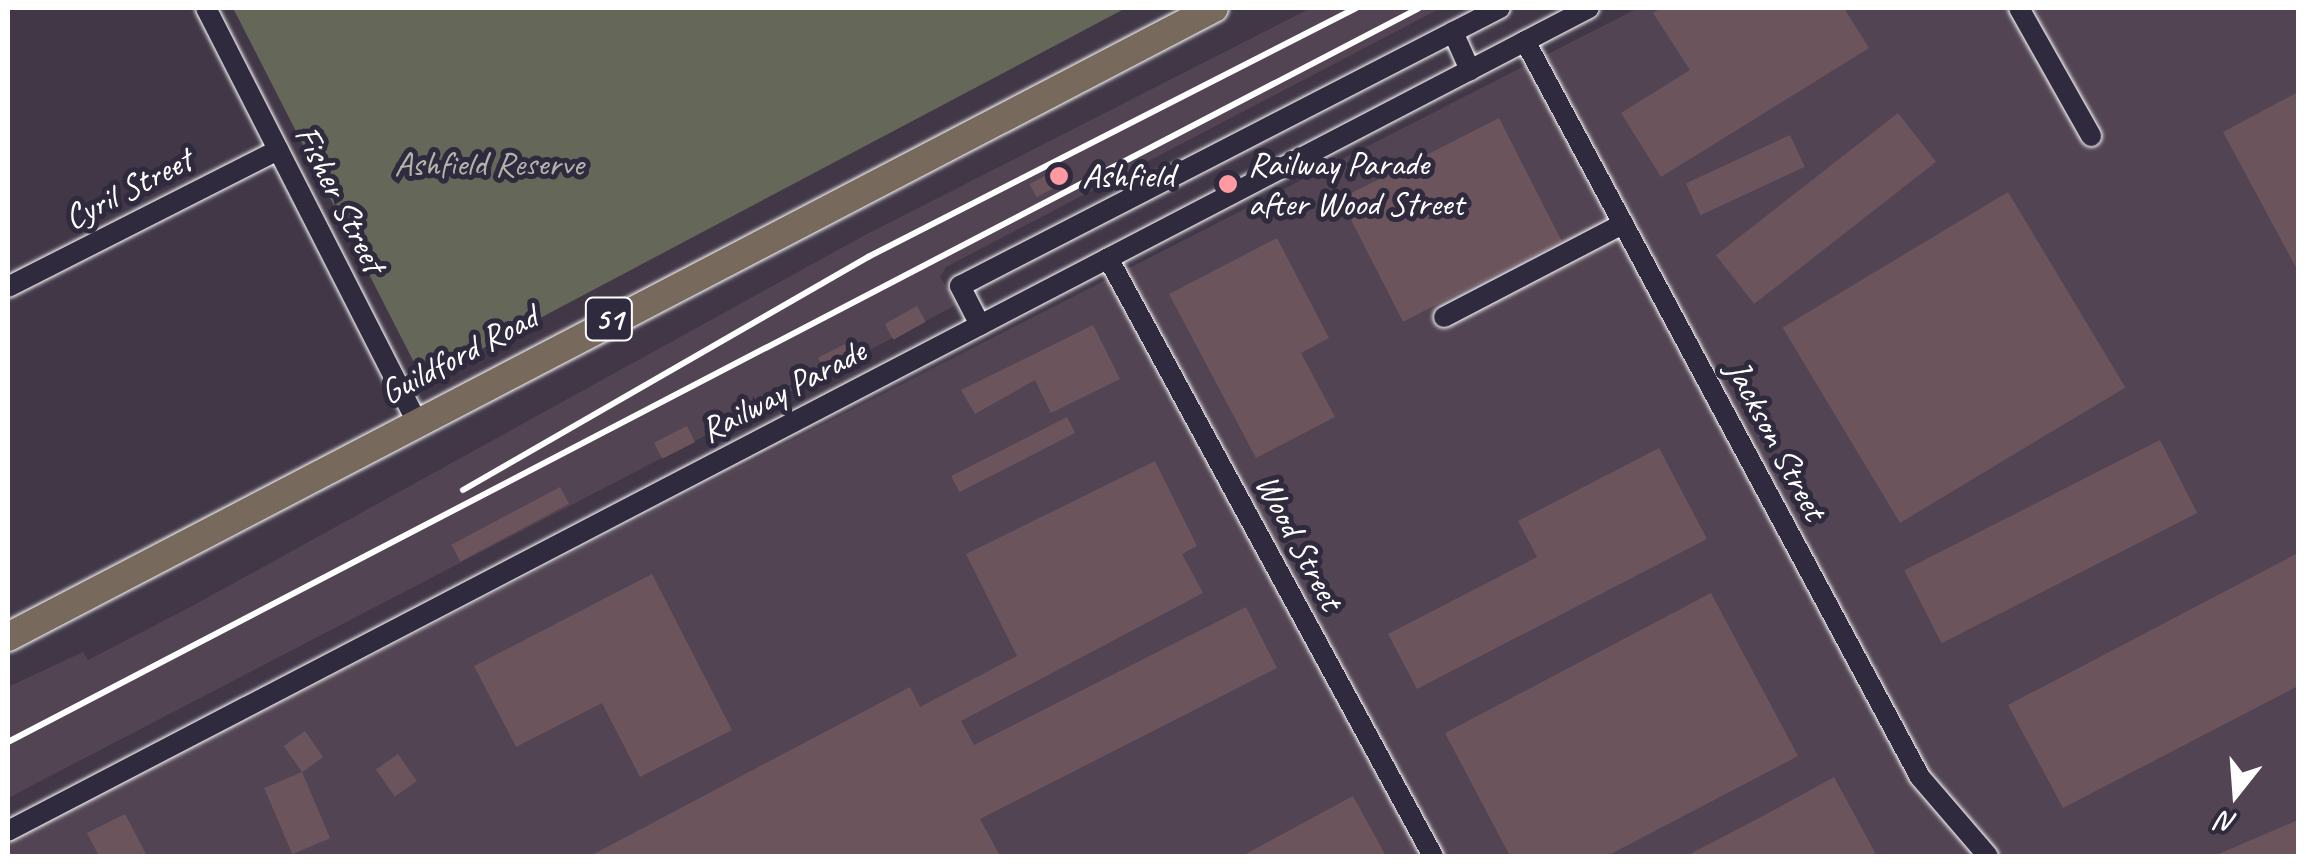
<!DOCTYPE html>
<html>
<head>
<meta charset="utf-8">
<style>
  body { margin:0 }
  #map { position:relative; width:2306px; height:864px; overflow:hidden; background:#413747; font-family:Caveat,sans-serif }
  div>[style] { position:absolute }
  .built>* { inset:0; background:#524452 }
  .green>* { inset:0; background:#656859 }
  .building>* { inset:0; background:#6c545d; transform-origin:0 0 }
  .roads { filter:drop-shadow(0 0 2px #fff) drop-shadow(0 0 2px #fff) }
  .minor>* { height:20px; margin:-10px; padding:0 10px; transform-origin:10px; border-radius:10px; background:#2f2a3d }
  .highway>* { height:28px; margin:-14px; padding:0 14px; transform-origin:14px; border-radius:14px; background:#77695c }
  .rail>* { height:6px; margin:-3px; padding:0 3px; transform-origin:3px; border-radius:3px; background:#fff }
  .dots>* { width:28px; height:28px; translate:-50% -50%; box-sizing:border-box; border:5px solid #2f2a3d; border-radius:50% }
  span { translate:-50% -50%; white-space:nowrap; text-align:center; line-height:1.15; -webkit-text-stroke:10px #2f2a3d; paint-order:stroke }
  .shield-label span { padding:2px 8px; background:#2f2a3d; border:2px solid; border-radius:8px; -webkit-text-stroke-width:0 }
  .shield-label { font-size:32px; color:#fff; font-weight:700 }
  .park-label { font-size:35px; color:#b2b4ac }
  .poi-label { font-size:35px; color:#fff }
  .left { translate:0 -50%; text-align:left }
  .street-label { font-size:35px; color:#fff }
  .frame { position:absolute; inset:0; border:10px solid #fff; pointer-events:none }
  .north { position:absolute; left:2186px; top:744px; width:100px; height:100px; -webkit-text-stroke:8px #2f2a3d; paint-order:stroke; rotate:197deg; font-size:28px; font-weight:700; line-height:40px; text-align:center; color:#fff }
  .north::after { content:''; display:block; margin:auto; width:35px; height:45px; background:#fff; clip-path:polygon(50% 0,100% 100%,50% 72%,0 100%) }
</style>
</head>
<body>
<div id="map">
  <div class="built">
    <div style="clip-path:polygon(1311px 8px,1441px 8px,946px 267px,940px 277px,958px 304px,8px 798px,8px 687px,83px 652px,88px 660px,194px 605px,865px 235px)"></div>
    <div style="clip-path:polygon(1638px 8px,2298px 8px,2298px 856px,8px 856px,8px 841px)"></div>
  </div>
  <div class="green">
    <div style="clip-path:polygon(233px 8px,1126px 8px,423px 380px)"></div>
  </div>
  <div class="building">
    <div style="clip-path:polygon(1662px 8px,1844px 8px,1869px 48px,1661px 177px,1621px 113px,1690px 70px,1653px 13px)"></div>
    <div style="clip-path:polygon(2298px 92px,2298px 271px,2223px 132px)"></div>
    <div style="left:1898px;top:113px;width:62px;height:231px;rotate:52deg"></div>
    <div style="left:1499px;top:118px;width:138px;height:178px;rotate:63deg"></div>
    <div style="left:1790px;top:135px;width:35px;height:115px;rotate:65deg"></div>
    <div style="left:1056px;top:170px;width:15px;height:30px;rotate:62deg"></div>
    <div style="left:2008px;top:192px;width:228px;height:263px;rotate:59deg"></div>
    <div style="clip-path:polygon(1277px 238px,1329px 338px,1301px 353px,1335px 417px,1256px 458px,1169px 294px)"></div>
    <div style="left:917px;top:306px;width:18px;height:37px;rotate:61deg"></div>
    <div style="clip-path:polygon(1093px 325px,1120px 379px,1051px 413px,1035px 380px,975px 414px,961px 390px)"></div>
    <div style="left:851px;top:341px;width:18px;height:37px;rotate:63deg"></div>
    <div style="left:1067px;top:417px;width:18px;height:130px;rotate:63deg"></div>
    <div style="left:687px;top:426px;width:18px;height:37px;rotate:63deg"></div>
    <div style="left:2160px;top:440px;width:82px;height:287px;rotate:63deg"></div>
    <div style="clip-path:polygon(1659px 448px,1707px 539px,1417px 689px,1388px 634px,1537px 557px,1518px 521px)"></div>
    <div style="clip-path:polygon(1155px 461px,1197px 546px,1182px 554px,1203px 593px,961px 721px,974px 745px,1246px 607px,1277px 668px,980px 819px,1000px 856px,590px 856px,910px 687px,920px 707px,1017px 656px,966px 554px)"></div>
    <div style="left:560px;top:487px;width:19px;height:123px;rotate:62deg"></div>
    <div style="clip-path:polygon(2298px 553px,2298px 686px,2063px 808px,2008px 705px)"></div>
    <div style="clip-path:polygon(652px 574px,732px 730px,640px 777px,602px 703px,516px 747px,474px 666px)"></div>
    <div style="clip-path:polygon(1711px 593px,1798px 756px,1607px 856px,1510px 856px,1445px 733px)"></div>
    <div style="left:305px;top:731px;width:32px;height:26px;rotate:55deg"></div>
    <div style="left:398px;top:754px;width:33px;height:27px;rotate:55deg"></div>
    <div style="left:302px;top:772px;width:72px;height:41px;rotate:67deg"></div>
    <div style="clip-path:polygon(1834px 777px,1877px 856px,1686px 856px,1763px 816px)"></div>
    <div style="clip-path:polygon(1353px 796px,1386px 856px,1242px 856px)"></div>
    <div style="clip-path:polygon(125px 814px,147px 856px,99px 856px,87px 833px)"></div>
    <div style="clip-path:polygon(2298px 820px,2298px 856px,2214px 856px)"></div>
  </div>
  <div class="roads">
    <div class="minor">
      <div style="left:206px;top:8px;width:461px;rotate:63deg"></div>
      <div style="left:2019px;top:8px;width:147px;rotate:60.6deg"></div>
      <div style="left:1453px;top:32px;width:42px;rotate:65.9deg"></div>
      <div style="left:1525px;top:41px;width:835px;rotate:61.78deg"></div>
      <div style="left:1920px;top:777px;width:104px;rotate:49.3deg"></div>
      <div style="left:1108px;top:258px;width:681px;rotate:61.48deg"></div>
      <div style="left:8px;top:287px;width:303px;rotate:-26.9deg"></div>
      <div style="left:1444px;top:317px;width:202px;rotate:-27.5deg"></div>
      <div style="left:980px;top:325px;width:44px;rotate:-117.1deg"></div>
      <div style="left:960px;top:286px;width:607px;rotate:-27.24deg"></div>
      <div style="left:8px;top:831px;width:1782px;rotate:-27.5deg"></div>
    </div>
    <div class="highway">
      <div style="left:8px;top:637px;width:1360px;rotate:-27.54deg"></div>
    </div>
  </div>
  <div class="rail">
    <div style="left:463px;top:490px;width:467px;rotate:-29.9deg"></div>
    <div style="left:868px;top:257px;width:548px;rotate:-27.03deg"></div>
    <div style="left:8px;top:742px;width:1590px;rotate:-27.48deg"></div>
  </div>
  <div class="dots">
    <div style="left:1059px;top:176px;background:#ff9aa2"></div>
    <div style="left:1228px;top:184px;background:#ff9aa2"></div>
  </div>
  <div class="shield-label">
    <span style="left:609px;top:319px">51</span>
  </div>
  <div class="park-label">
    <span style="left:489px;top:164px">Ashfield Reserve</span>
  </div>
  <div class="poi-label">
    <span class="left" style="left:1248px;top:184px">Railway Parade<br>after Wood Street</span>
    <span class="left" style="left:1082px;top:176px">Ashfield</span>
  </div>
  <div class="street-label">
    <span style="left:128px;top:189px;rotate:-27deg">Cyril Street</span>
    <span style="left:340px;top:199px;rotate:63deg">Fisher Street</span>
    <span style="left:459px;top:355px;rotate:-28deg">Guildford Road</span>
    <span style="left:783px;top:391px;rotate:-28deg">Railway Parade</span>
    <span style="left:1776px;top:440px;rotate:62deg">Jackson Street</span>
    <span style="left:1299px;top:542px;rotate:62deg">Wood Street</span>
  </div>
  <div class="frame"></div>
  <div class="north">N</div>
</div>
</body>
</html>
